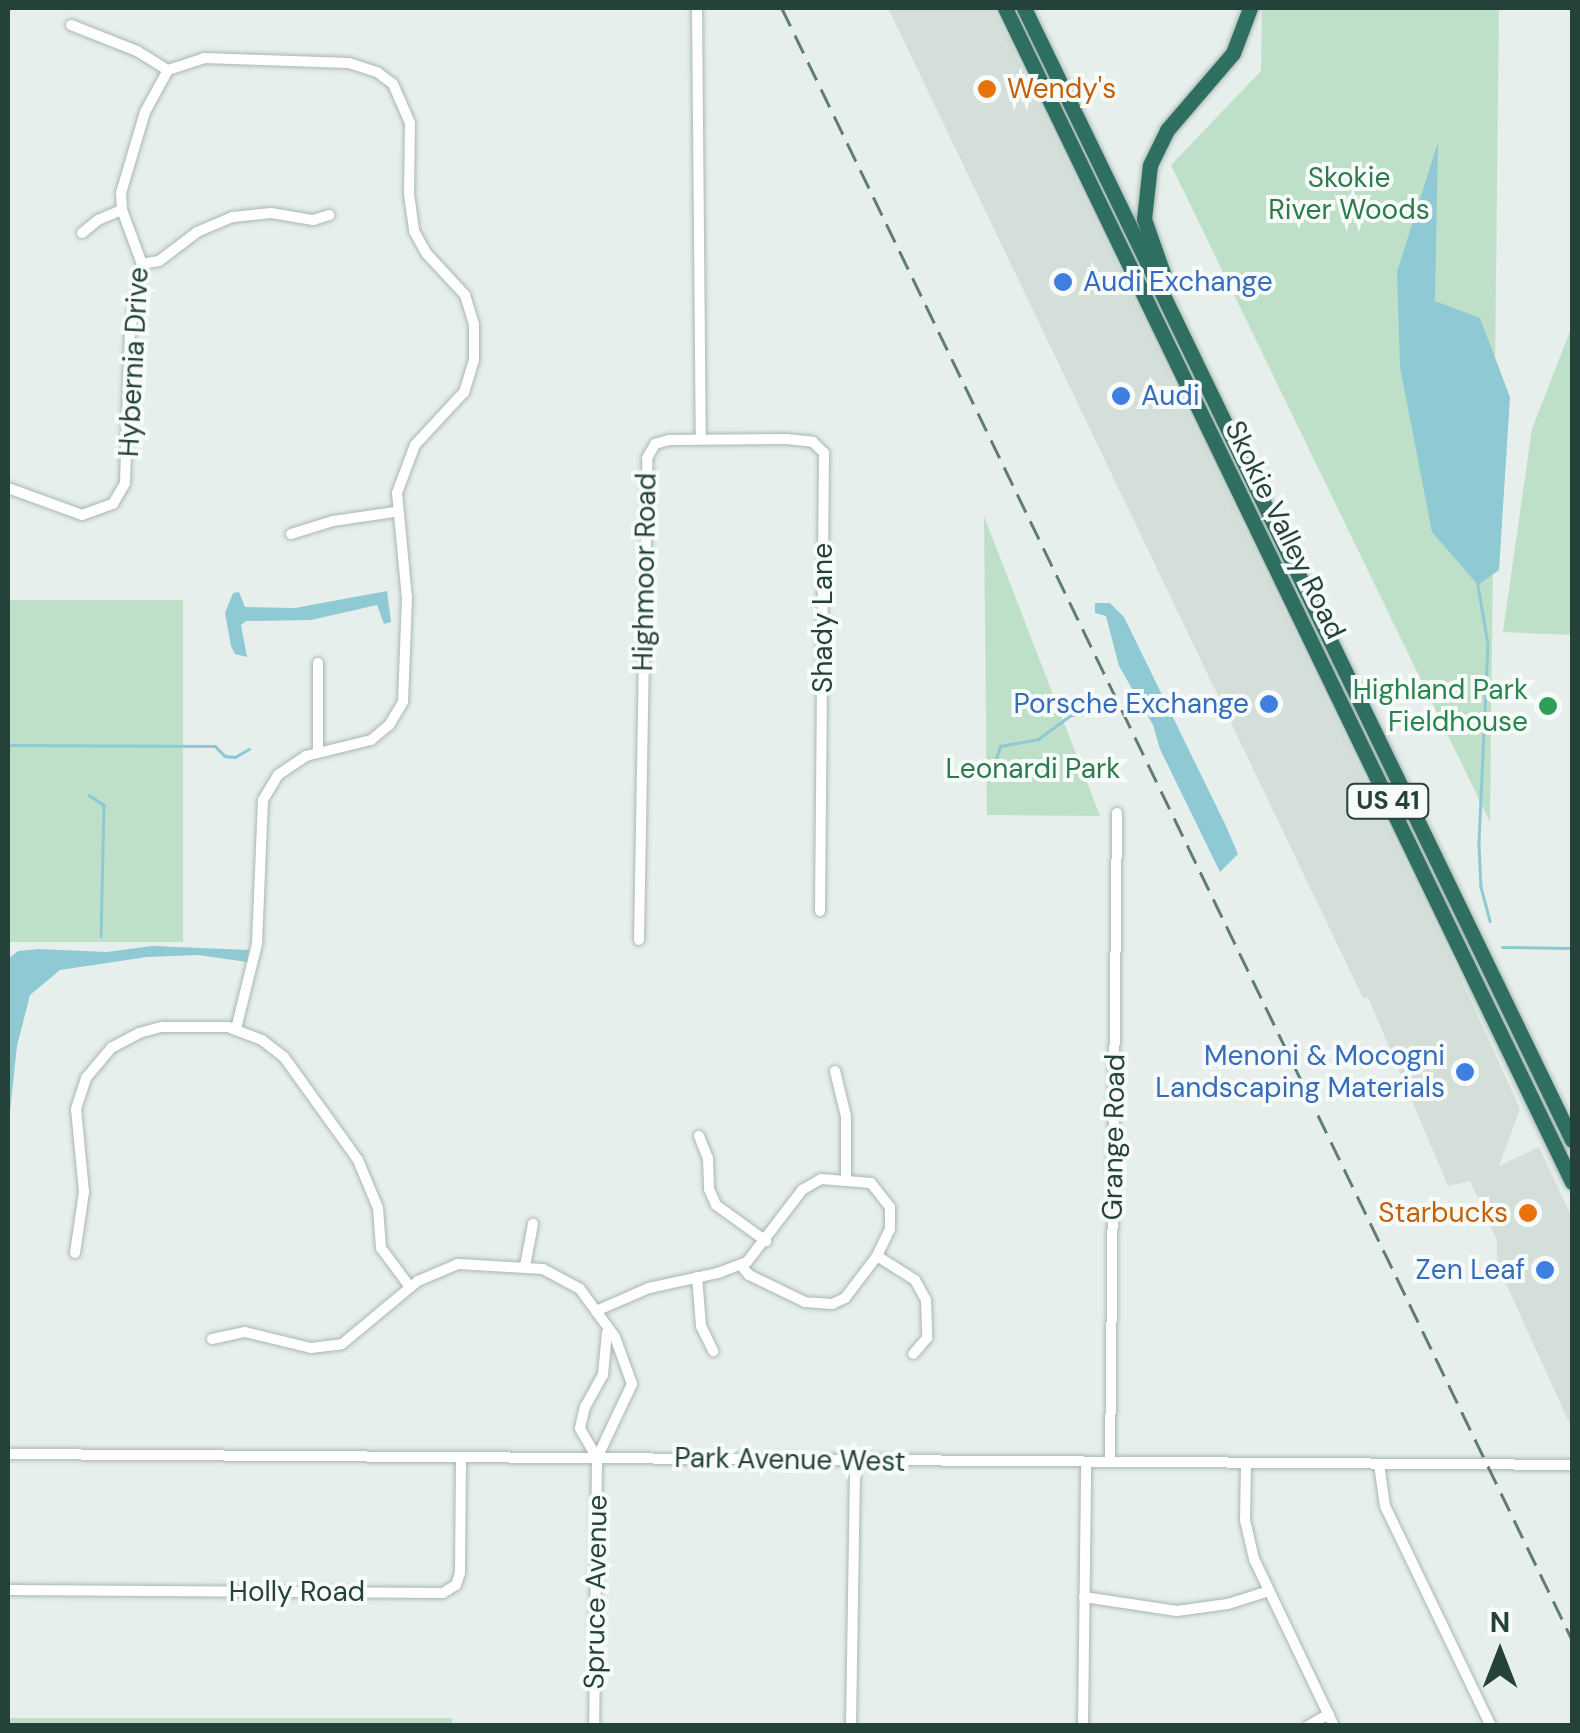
<!DOCTYPE html>
<html>
<head>
<meta charset="utf-8">
<style>
  body { margin:0 }
  #map { position:relative; width:1580px; height:1733px; overflow:hidden; background:#e6efeb; font-family:"DM Sans",sans-serif }
  div>[style] { position:absolute }
  .built>* { inset:0; background:#d4dfda }
  .green>* { inset:0; background:#bfe0c8; transform-origin:0 0 }
  .water>* { inset:0; background:#8ec9d4 }
  .stream>* { height:2.5px; margin:-1.25px; padding:0 1.25px; transform-origin:1.25px; border-radius:1.25px; background:#8ec9d4 }
  .roads { filter:drop-shadow(0 0 2px #a8b8b2) drop-shadow(0 0 2px #a8b8b2) }
  .minor>* { height:10px; margin:-5px; padding:0 5px; transform-origin:5px; border-radius:5px; background:#fff }
  .highway>* { height:15px; margin:-7.5px; padding:0 7.5px; transform-origin:7.5px; border-radius:7.5px; background:#2f6f62 }
  .rail>* { height:2.5px; margin-top:-1.25px; transform-origin:0; background:repeating-linear-gradient(90deg,#5f7d75 0 20px,transparent 0 30px) }
  .dots>* { width:28px; height:28px; translate:-50% -50%; box-sizing:border-box; border:5px solid #f7fbf9; border-radius:50% }
  span { translate:-50% -50%; white-space:nowrap; text-align:center; line-height:1.15; -webkit-text-stroke:8px #f7fbf9; paint-order:stroke }
  .shield-label span { padding:2px 8px; background:#f7fbf9; border:2px solid; border-radius:8px; -webkit-text-stroke-width:0 }
  .shield-label { font-size:25px; color:#24423a; font-weight:700 }
  .food-label { font-size:28px; color:#c56008 }
  .left { translate:0 -50%; text-align:left }
  .right { translate:-100% -50%; text-align:right }
  .park-label { font-size:28px; color:#2d7a4b }
  .shop-label { font-size:28px; color:#366cbe }
  .street-label { font-size:28px; color:#24423a }
  .leisure-label { font-size:28px; color:#27864d }
  .frame { position:absolute; inset:0; border:10px solid #24423a; pointer-events:none }
  .north { position:absolute; left:1450px; top:1603px; width:100px; height:100px; -webkit-text-stroke:8px #f7fbf9; paint-order:stroke; rotate:0deg; font-size:28px; font-weight:700; line-height:40px; text-align:center; color:#24423a }
  .north::after { content:''; display:block; margin:auto; width:35px; height:45px; background:#24423a; clip-path:polygon(50% 0,100% 100%,50% 72%,0 100%) }
</style>
</head>
<body>
<div id="map">
  <div class="built">
    <div style="clip-path:polygon(888px 8px,993px 8px,1451px 957px,1520px 1109px,1499px 1166px,1539px 1147px,1572px 1218px,1572px 1429px,1497px 1264px,1497px 1241px,1470px 1181px,1448px 1186px,1368px 997px,1363px 998px)"></div>
  </div>
  <div class="green">
    <div style="clip-path:polygon(1262px 8px,1499px 8px,1490px 822px,1171px 165px,1261px 71px)"></div>
    <div style="clip-path:polygon(1572px 326px,1572px 635px,1503px 632px,1532px 429px)"></div>
    <div style="clip-path:polygon(984px 516px,1100px 816px,987px 815px)"></div>
    <div style="left:8px;top:600px;width:175px;height:342px"></div>
    <div style="left:8px;top:1718px;width:444px;height:8px"></div>
  </div>
  <div class="water">
    <div style="clip-path:polygon(1438px 142px,1435px 301px,1480px 318px,1510px 397px,1499px 570px,1478px 585px,1432px 532px,1400px 367px,1397px 272px)"></div>
    <div style="clip-path:polygon(387px 591px,391px 622px,384px 624px,377px 605px,311px 620px,246px 621px,241px 625px,247px 657px,235px 654px,231px 646px,225px 613px,233px 593px,239px 592px,245px 607px,295px 608px)"></div>
    <div style="clip-path:polygon(1095px 603px,1110px 603px,1124px 617px,1225px 824px,1238px 854px,1220px 872px,1160px 749px,1153px 725px,1119px 666px,1106px 616px,1095px 613px)"></div>
    <div style="clip-path:polygon(152px 946px,249px 950px,247px 962px,198px 955px,147px 957px,60px 970px,30px 995px,17px 1046px,8px 1130px,8px 959px,18px 951px,38px 949px,107px 952px)"></div>
  </div>
  <div class="stream">
    <div style="left:1478px;top:585px;width:60px;rotate:80.4deg"></div>
    <div style="left:1488px;top:644px;width:201px;rotate:92.6deg"></div>
    <div style="left:1479px;top:845px;width:42px;rotate:87.3deg"></div>
    <div style="left:1481px;top:887px;width:35px;rotate:75deg"></div>
    <div style="left:8px;top:745px;width:207px;rotate:0.3deg"></div>
    <div style="left:215px;top:746px;width:14px;rotate:45deg"></div>
    <div style="left:225px;top:756px;width:10px;rotate:6deg"></div>
    <div style="left:235px;top:757px;width:16px;rotate:-30deg"></div>
    <div style="left:987px;top:767px;width:7px;rotate:-16deg"></div>
    <div style="left:994px;top:765px;width:20px;rotate:-72deg"></div>
    <div style="left:1000px;top:746px;width:39px;rotate:-10deg"></div>
    <div style="left:1038px;top:739px;width:41px;rotate:-36deg"></div>
    <div style="left:1071px;top:715px;width:18px;rotate:-3deg"></div>
    <div style="left:89px;top:795px;width:18px;rotate:34deg"></div>
    <div style="left:104px;top:805px;width:131px;rotate:91.3deg"></div>
    <div style="left:1502px;top:947px;width:70px;rotate:0.8deg"></div>
  </div>
  <div class="roads">
    <div class="minor">
      <div style="left:697px;top:8px;width:431px;rotate:89.5deg"></div>
      <div style="left:71px;top:25px;width:71px;rotate:21.5deg"></div>
      <div style="left:137px;top:51px;width:36px;rotate:32deg"></div>
      <div style="left:82px;top:233px;width:21px;rotate:-39deg"></div>
      <div style="left:98px;top:220px;width:26px;rotate:-23deg"></div>
      <div style="left:142px;top:264px;width:17px;rotate:-10deg"></div>
      <div style="left:159px;top:261px;width:48px;rotate:-37.3deg"></div>
      <div style="left:197px;top:232px;width:39px;rotate:-23deg"></div>
      <div style="left:233px;top:217px;width:38px;rotate:-6deg"></div>
      <div style="left:271px;top:213px;width:43px;rotate:9.5deg"></div>
      <div style="left:313px;top:220px;width:17px;rotate:-17deg"></div>
      <div style="left:8px;top:488px;width:79px;rotate:20deg"></div>
      <div style="left:82px;top:515px;width:33px;rotate:-20deg"></div>
      <div style="left:113px;top:504px;width:24px;rotate:-60deg"></div>
      <div style="left:125px;top:483px;width:151px;rotate:-88.1deg"></div>
      <div style="left:130px;top:332px;width:69px;rotate:-80deg"></div>
      <div style="left:142px;top:264px;width:58px;rotate:-110.3deg"></div>
      <div style="left:122px;top:210px;width:17px;rotate:-93deg"></div>
      <div style="left:121px;top:193px;width:84px;rotate:-73.5deg"></div>
      <div style="left:145px;top:112px;width:48px;rotate:-61.3deg"></div>
      <div style="left:168px;top:70px;width:38px;rotate:-18deg"></div>
      <div style="left:204px;top:58px;width:145px;rotate:2deg"></div>
      <div style="left:349px;top:63px;width:29px;rotate:18deg"></div>
      <div style="left:377px;top:72px;width:20px;rotate:37deg"></div>
      <div style="left:393px;top:84px;width:43px;rotate:66.4deg"></div>
      <div style="left:410px;top:123px;width:71px;rotate:90.8deg"></div>
      <div style="left:409px;top:194px;width:37px;rotate:82deg"></div>
      <div style="left:414px;top:231px;width:26px;rotate:61deg"></div>
      <div style="left:427px;top:254px;width:56px;rotate:47.2deg"></div>
      <div style="left:465px;top:295px;width:31px;rotate:73deg"></div>
      <div style="left:474px;top:325px;width:35px;rotate:90deg"></div>
      <div style="left:474px;top:360px;width:34px;rotate:107deg"></div>
      <div style="left:464px;top:392px;width:72px;rotate:132.8deg"></div>
      <div style="left:415px;top:445px;width:51px;rotate:110.6deg"></div>
      <div style="left:397px;top:493px;width:105px;rotate:84.6deg"></div>
      <div style="left:407px;top:598px;width:104px;rotate:92.2deg"></div>
      <div style="left:403px;top:702px;width:27px;rotate:121deg"></div>
      <div style="left:389px;top:725px;width:23px;rotate:140deg"></div>
      <div style="left:371px;top:740px;width:67px;rotate:166.2deg"></div>
      <div style="left:306px;top:756px;width:34px;rotate:146deg"></div>
      <div style="left:278px;top:775px;width:29px;rotate:121deg"></div>
      <div style="left:263px;top:800px;width:144px;rotate:92.4deg"></div>
      <div style="left:257px;top:944px;width:88px;rotate:103.9deg"></div>
      <div style="left:291px;top:534px;width:44px;rotate:-17.2deg"></div>
      <div style="left:333px;top:521px;width:63px;rotate:-8.3deg"></div>
      <div style="left:318px;top:752px;width:89px;rotate:-90deg"></div>
      <div style="left:639px;top:940px;width:482px;rotate:-89deg"></div>
      <div style="left:647px;top:458px;width:16px;rotate:-60deg"></div>
      <div style="left:655px;top:444px;width:15px;rotate:-16deg"></div>
      <div style="left:669px;top:440px;width:117px;rotate:-0.5deg"></div>
      <div style="left:786px;top:439px;width:27px;rotate:6deg"></div>
      <div style="left:813px;top:442px;width:16px;rotate:45deg"></div>
      <div style="left:824px;top:453px;width:458px;rotate:90.5deg"></div>
      <div style="left:835px;top:1071px;width:46px;rotate:76.3deg"></div>
      <div style="left:846px;top:1116px;width:62px;rotate:90deg"></div>
      <div style="left:699px;top:1136px;width:24px;rotate:68deg"></div>
      <div style="left:708px;top:1158px;width:31px;rotate:88deg"></div>
      <div style="left:709px;top:1189px;width:17px;rotate:66deg"></div>
      <div style="left:716px;top:1205px;width:62px;rotate:35.8deg"></div>
      <div style="left:75px;top:1253px;width:62px;rotate:-81.6deg"></div>
      <div style="left:84px;top:1192px;width:83px;rotate:-95.5deg"></div>
      <div style="left:76px;top:1109px;width:33px;rotate:-72deg"></div>
      <div style="left:86px;top:1078px;width:39px;rotate:-50deg"></div>
      <div style="left:111px;top:1048px;width:32px;rotate:-28deg"></div>
      <div style="left:139px;top:1033px;width:24px;rotate:-15deg"></div>
      <div style="left:162px;top:1027px;width:66px"></div>
      <div style="left:228px;top:1027px;width:36px;rotate:21deg"></div>
      <div style="left:262px;top:1040px;width:28px;rotate:38deg"></div>
      <div style="left:284px;top:1057px;width:127px;rotate:54.3deg"></div>
      <div style="left:358px;top:1160px;width:52px;rotate:67.4deg"></div>
      <div style="left:378px;top:1208px;width:40px;rotate:85.7deg"></div>
      <div style="left:381px;top:1248px;width:49px;rotate:53.4deg"></div>
      <div style="left:877px;top:1256px;width:45px;rotate:32.3deg"></div>
      <div style="left:915px;top:1280px;width:23px;rotate:61deg"></div>
      <div style="left:926px;top:1300px;width:38px;rotate:88deg"></div>
      <div style="left:927px;top:1338px;width:21px;rotate:131deg"></div>
      <div style="left:525px;top:1266px;width:43px;rotate:-79.2deg"></div>
      <div style="left:697px;top:1277px;width:49px;rotate:85.3deg"></div>
      <div style="left:701px;top:1326px;width:28px;rotate:64deg"></div>
      <div style="left:596px;top:1311px;width:58px;rotate:-23.5deg"></div>
      <div style="left:649px;top:1288px;width:71px;rotate:-12.3deg"></div>
      <div style="left:718px;top:1273px;width:31px;rotate:-21deg"></div>
      <div style="left:747px;top:1262px;width:91px;rotate:-52.6deg"></div>
      <div style="left:802px;top:1190px;width:22px;rotate:-30deg"></div>
      <div style="left:821px;top:1179px;width:50px;rotate:4.6deg"></div>
      <div style="left:871px;top:1183px;width:31px;rotate:52deg"></div>
      <div style="left:890px;top:1207px;width:22px;rotate:90deg"></div>
      <div style="left:890px;top:1229px;width:30px;rotate:116deg"></div>
      <div style="left:877px;top:1256px;width:53px;rotate:127.3deg"></div>
      <div style="left:845px;top:1298px;width:14px;rotate:155deg"></div>
      <div style="left:832px;top:1304px;width:27px;rotate:-176deg"></div>
      <div style="left:805px;top:1302px;width:62px;rotate:-154.3deg"></div>
      <div style="left:749px;top:1275px;width:13px;rotate:-129deg"></div>
      <div style="left:212px;top:1339px;width:34px;rotate:-12deg"></div>
      <div style="left:245px;top:1332px;width:68px;rotate:13.6deg"></div>
      <div style="left:311px;top:1348px;width:31px;rotate:-7deg"></div>
      <div style="left:342px;top:1344px;width:99px;rotate:-39.7deg"></div>
      <div style="left:418px;top:1281px;width:43px;rotate:-23deg"></div>
      <div style="left:458px;top:1264px;width:85px;rotate:3.4deg"></div>
      <div style="left:543px;top:1269px;width:42px;rotate:28.4deg"></div>
      <div style="left:580px;top:1289px;width:59px;rotate:53.9deg"></div>
      <div style="left:615px;top:1337px;width:50px;rotate:70.1deg"></div>
      <div style="left:632px;top:1384px;width:82px;rotate:115.3deg"></div>
      <div style="left:597px;top:1458px;width:268px;rotate:90.6deg"></div>
      <div style="left:8px;top:1454px;width:1564px;rotate:0.4deg"></div>
      <div style="left:597px;top:1458px;width:34px;rotate:-120deg"></div>
      <div style="left:580px;top:1428px;width:22px;rotate:-77deg"></div>
      <div style="left:585px;top:1407px;width:37px;rotate:-61deg"></div>
      <div style="left:603px;top:1375px;width:43px;rotate:-84.7deg"></div>
      <div style="left:1110px;top:1462px;width:649px;rotate:-89.38deg"></div>
      <div style="left:1246px;top:1464px;width:56px;rotate:91deg"></div>
      <div style="left:1245px;top:1520px;width:40px;rotate:77deg"></div>
      <div style="left:1254px;top:1559px;width:185px;rotate:64.4deg"></div>
      <div style="left:1379px;top:1464px;width:42px;rotate:81.9deg"></div>
      <div style="left:1385px;top:1506px;width:244px;rotate:64.3deg"></div>
      <div style="left:8px;top:1590px;width:435px;rotate:0.4deg"></div>
      <div style="left:443px;top:1593px;width:15px;rotate:-32deg"></div>
      <div style="left:456px;top:1585px;width:13px;rotate:-72deg"></div>
      <div style="left:460px;top:1573px;width:116px;rotate:-89.5deg"></div>
      <div style="left:1084px;top:1597px;width:94px;rotate:8.6deg"></div>
      <div style="left:1177px;top:1611px;width:51px;rotate:-7.8deg"></div>
      <div style="left:1228px;top:1604px;width:43px;rotate:-17.6deg"></div>
      <div style="left:851px;top:1726px;width:266px;rotate:-89.1deg"></div>
      <div style="left:1083px;top:1726px;width:263px;rotate:-89.3deg"></div>
      <div style="left:1308px;top:1726px;width:24px;rotate:-30deg"></div>
    </div>
    <div class="highway">
      <div style="left:1005px;top:8px;width:1304px;rotate:64.22deg"></div>
      <div style="left:1024px;top:8px;width:1258px;rotate:64.17deg"></div>
      <div style="left:1164px;top:276px;width:60px;rotate:-109.3deg"></div>
      <div style="left:1144px;top:219px;width:54px;rotate:-83.7deg"></div>
      <div style="left:1150px;top:165px;width:39px;rotate:-64deg"></div>
      <div style="left:1167px;top:130px;width:101px;rotate:-49.4deg"></div>
      <div style="left:1233px;top:53px;width:48px;rotate:-69.3deg"></div>
    </div>
  </div>
  <div class="rail">
    <div style="left:782px;top:8px;width:1812px;rotate:64.16deg"></div>
  </div>
  <div class="dots">
    <div style="left:987px;top:89px;background:#e8710a"></div>
    <div style="left:1063px;top:282px;background:#3f7fe0"></div>
    <div style="left:1121px;top:396px;background:#3f7fe0"></div>
    <div style="left:1269px;top:704px;background:#3f7fe0"></div>
    <div style="left:1548px;top:706px;background:#2e9e5b"></div>
    <div style="left:1465px;top:1072px;background:#3f7fe0"></div>
    <div style="left:1528px;top:1213px;background:#e8710a"></div>
    <div style="left:1545px;top:1270px;background:#3f7fe0"></div>
  </div>
  <div class="shield-label">
    <span style="left:1388px;top:801px">US 41</span>
  </div>
  <div class="food-label">
    <span class="left" style="left:1007px;top:89px">Wendy's</span>
    <span class="right" style="left:1508px;top:1213px">Starbucks</span>
  </div>
  <div class="park-label">
    <span style="left:1349px;top:194px">Skokie<br>River Woods</span>
    <span style="left:1033px;top:769px">Leonardi Park</span>
  </div>
  <div class="shop-label">
    <span class="left" style="left:1083px;top:282px">Audi Exchange</span>
    <span class="left" style="left:1141px;top:396px">Audi</span>
    <span class="right" style="left:1249px;top:704px">Porsche Exchange</span>
    <span class="right" style="left:1445px;top:1072px">Menoni &amp; Mocogni<br>Landscaping Materials</span>
    <span class="right" style="left:1525px;top:1270px">Zen Leaf</span>
  </div>
  <div class="street-label">
    <span style="left:134px;top:362px;rotate:-87deg">Hybernia Drive</span>
    <span style="left:1285px;top:530px;rotate:64deg">Skokie Valley Road</span>
    <span style="left:645px;top:572px;rotate:-89deg">Highmoor Road</span>
    <span style="left:823px;top:618px;rotate:-90deg">Shady Lane</span>
    <span style="left:1114px;top:1137px;rotate:-89deg">Grange Road</span>
    <span style="left:790px;top:1460px;rotate:1deg">Park Avenue West</span>
    <span style="left:297px;top:1592px">Holly Road</span>
    <span style="left:596px;top:1592px;rotate:-89deg">Spruce Avenue</span>
  </div>
  <div class="leisure-label">
    <span class="right" style="left:1528px;top:706px">Highland Park<br>Fieldhouse</span>
  </div>
  <div class="frame"></div>
  <div class="north">N</div>
</div>
</body>
</html>
